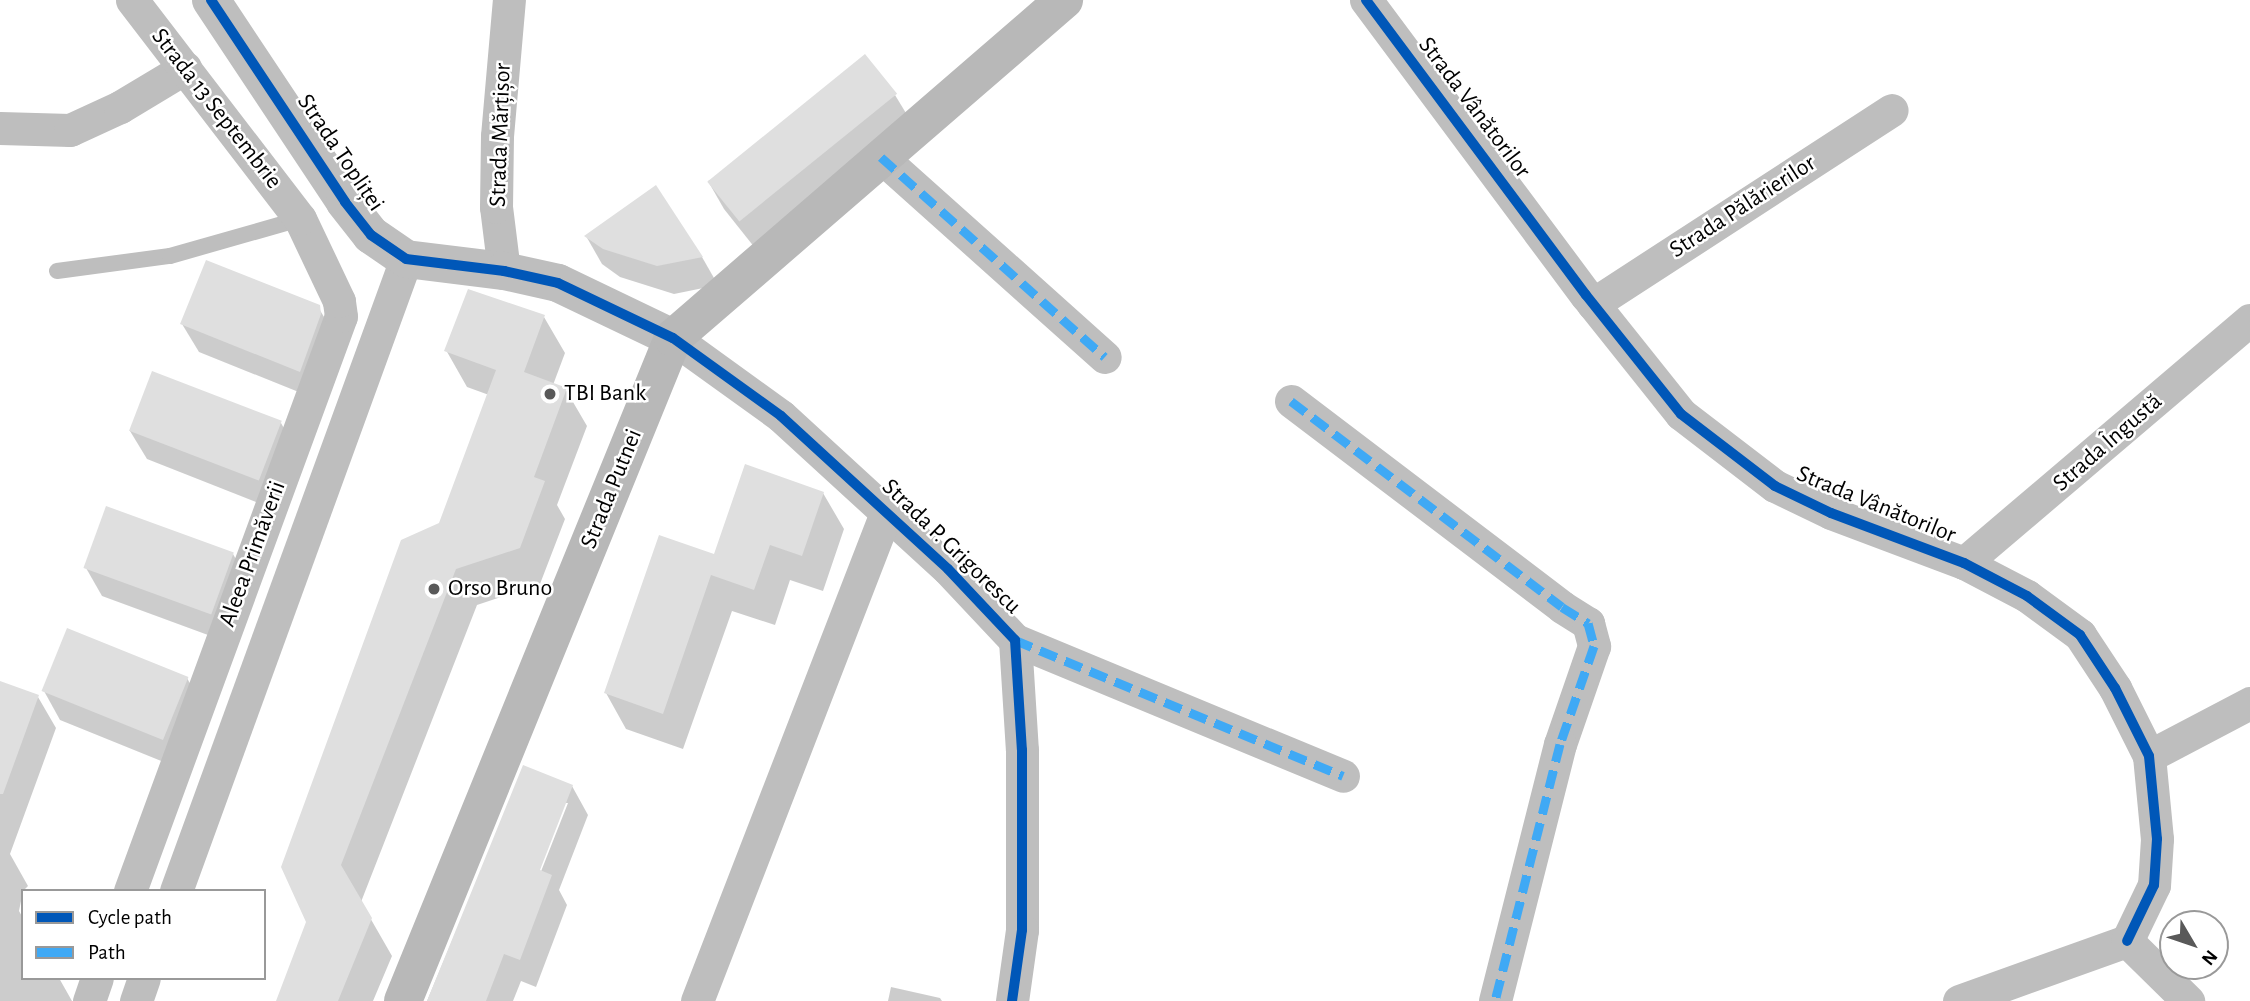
<!DOCTYPE html>
<html>
<head>
<meta charset="utf-8">
<style>
  body { margin:0 }
  #map { position:relative; width:2250px; height:1001px; overflow:hidden; background:#fff; font-family:"Alegreya Sans",sans-serif }
  div>[style] { position:absolute }
  .shadow>* { inset:0; background:#0003 }
  .building>* { inset:0; background:#dfdfdf; transform-origin:0 0 }
  .service>* { height:16px; margin:-8px; padding:0 8px; transform-origin:8px; border-radius:8px; background:#bebebe }
  .minor>* { height:33px; margin:-16.5px; padding:0 16.5px; transform-origin:16.5px; border-radius:16.5px; background:#bebebe }
  .tertiary>* { height:38px; margin:-19px; padding:0 19px; transform-origin:19px; border-radius:19px; background:#bebebe }
  .secondary>* { height:38px; margin:-19px; padding:0 19px; transform-origin:19px; border-radius:19px; background:#b8b8b8 }
  .quiet>* { height:9px; margin-top:-4.5px; transform-origin:0; background:repeating-linear-gradient(90deg,#3fa9f5 0 18px,transparent 0 27px) }
  .cycleway>* { height:10px; margin:-5px; padding:0 5px; transform-origin:5px; border-radius:5px; background:#0057b8 }
  .dots>* { width:19px; height:19px; translate:-50% -50%; box-sizing:border-box; border:4px solid #fff; border-radius:50% }
  span { translate:-50% -50%; white-space:nowrap; text-align:center; line-height:1.15; -webkit-text-stroke:5px #fff; paint-order:stroke }
  .street-label { font-size:24px; color:#000 }
  .poi-label { font-size:24px; color:#000 }
  .left { translate:0 -50%; text-align:left }
  .legend { position:absolute; left:21px; top:889px; width:245px; height:91px; box-sizing:border-box; background:#fff; border:2px solid #999; margin:0; padding:9px 12px; list-style:none; font-size:21px; color:#000 }
  .legend li { display:flex; align-items:center; gap:14px; height:35px }
  .legend b { width:35px; border:2px solid #999 }
  .north { position:absolute; left:2159px; top:910px; width:70px; height:70px; box-sizing:border-box; background:#fff; border:2px solid #999; border-radius:50%; rotate:129deg; font-size:19px; font-weight:700; line-height:28px; text-align:center; color:#000 }
  .north::after { content:''; display:block; margin:auto; width:24px; height:32px; background:#595959; clip-path:polygon(50% 0,100% 100%,50% 72%,0 100%) }
</style>
</head>
<body>
<div id="map">
  <div class="shadow">
    <div style="clip-path:polygon(895px 95px,912px 123px,755px 248px,724px 209px,708px 181px)"></div>
    <div style="clip-path:polygon(655px 188px,702px 257px,718px 285px,674px 294px,620px 277px,602px 264px,586px 236px)"></div>
    <div style="clip-path:polygon(318px 307px,335px 335px,316px 399px,199px 352px,182px 324px)"></div>
    <div style="clip-path:polygon(544px 317px,565px 353px,553px 385px,566px 390px,587px 426px,557px 505px,565px 519px,540px 584px,477px 605px,361px 902px,392px 956px,373px 1001px,278px 1001px,308px 922px,440px 524px,489px 395px,467px 387px,446px 350px)"></div>
    <div style="clip-path:polygon(281px 423px,297px 451px,276px 510px,147px 459px,130px 431px)"></div>
    <div style="clip-path:polygon(823px 493px,844px 529px,823px 591px,790px 580px,775px 625px,732px 611px,683px 749px,626px 729px,606px 693px,715px 556px)"></div>
    <div style="clip-path:polygon(233px 554px,249px 582px,227px 642px,102px 596px,86px 568px)"></div>
    <div style="clip-path:polygon(187px 678px,203px 707px,181px 769px,60px 720px,44px 691px)"></div>
    <div style="clip-path:polygon(0 683px,38px 697px,56px 728px,10px 854px,28px 886px,23px 891px,19px 911px,23px 918px,23px 978px,59px 978px,72px 1001px,0 1001px)"></div>
    <div style="clip-path:polygon(evenodd,524px 768px,572px 786px,588px 815px,559px 890px,567px 905px,536px 987px,521px 981px,513px 1001px,427px 1001px,524px 768px,564px 803px,568px 803px,538px 879px,535px 878px,564px 803px)"></div>
    <div style="clip-path:polygon(891px 987px,940px 998px,942px 1001px,888px 1001px)"></div>
  </div>
  <div class="building">
    <div style="left:865px;top:54px;width:51px;height:203px;rotate:51deg"></div>
    <div style="clip-path:polygon(656px 185px,703px 257px,657px 266px,603px 249px,584px 236px)"></div>
    <div style="clip-path:polygon(206px 260px,320px 305px,321px 314px,300px 372px,180px 324px)"></div>
    <div style="clip-path:polygon(468px 289px,545px 315px,524px 372px,567px 388px,534px 477px,545px 481px,520px 548px,456px 569px,341px 865px,372px 918px,338px 1001px,276px 1001px,306px 922px,281px 867px,401px 540px,439px 523px,496px 370px,444px 351px)"></div>
    <div style="left:152px;top:371px;width:139px;height:64px;rotate:21deg"></div>
    <div style="clip-path:polygon(745px 464px,824px 492px,802px 556px,770px 545px,754px 590px,711px 575px,663px 714px,604px 693px,659px 535px,714px 554px)"></div>
    <div style="left:106px;top:506px;width:136px;height:66px;rotate:20deg"></div>
    <div style="left:67px;top:628px;width:131px;height:68px;rotate:22deg"></div>
    <div style="clip-path:polygon(0 681px,39px 695px,3px 794px,0 794px)"></div>
    <div style="clip-path:polygon(523px 765px,573px 785px,540px 870px,552px 875px,520px 960px,504px 954px,486px 1001px,427px 1001px)"></div>
  </div>
  <div class="service">
    <div style="left:57px;top:271px;width:114px;rotate:-7.6deg"></div>
    <div style="left:170px;top:256px;width:135px;rotate:-15.9deg"></div>
  </div>
  <div class="minor">
    <div style="left:1366px;top:0;width:368px;rotate:53.3deg"></div>
    <div style="left:1586px;top:295px;width:152px;rotate:51.4deg"></div>
    <div style="left:1681px;top:414px;width:118px;rotate:37.5deg"></div>
    <div style="left:1775px;top:486px;width:62px;rotate:25.7deg"></div>
    <div style="left:1831px;top:513px;width:142px;rotate:20.6deg"></div>
    <div style="left:1964px;top:563px;width:71px;rotate:27.6deg"></div>
    <div style="left:2027px;top:596px;width:66px;rotate:36.3deg"></div>
    <div style="left:2080px;top:635px;width:64px;rotate:56.6deg"></div>
    <div style="left:2115px;top:688px;width:76px;rotate:63.4deg"></div>
    <div style="left:2149px;top:756px;width:83px;rotate:84.5deg"></div>
    <div style="left:2157px;top:839px;width:46px;rotate:93.7deg"></div>
    <div style="left:2154px;top:885px;width:62px;rotate:115.7deg"></div>
    <div style="left:0;top:128px;width:70px;rotate:1.6deg"></div>
    <div style="left:70px;top:130px;width:55px;rotate:-24.7deg"></div>
    <div style="left:120px;top:107px;width:76px;rotate:-31deg"></div>
    <div style="left:881px;top:157px;width:300px;rotate:41.8deg"></div>
    <div style="left:504px;top:271px;width:64px;rotate:-97.1deg"></div>
    <div style="left:496px;top:207px;width:71px;rotate:-89.2deg"></div>
    <div style="left:497px;top:136px;width:137px;rotate:-85deg"></div>
    <div style="left:1593px;top:304px;width:356px;rotate:-33deg"></div>
    <div style="left:673px;top:338px;width:133px;rotate:35.8deg"></div>
    <div style="left:781px;top:416px;width:226px;rotate:42.5deg"></div>
    <div style="left:948px;top:569px;width:98px;rotate:46.7deg"></div>
    <div style="left:1015px;top:640px;width:110px;rotate:86.4deg"></div>
    <div style="left:1022px;top:750px;width:180px;rotate:90deg"></div>
    <div style="left:1022px;top:930px;width:72px;rotate:98deg"></div>
    <div style="left:1291px;top:401px;width:340px;rotate:37.2deg"></div>
    <div style="left:1562px;top:607px;width:31px;rotate:32deg"></div>
    <div style="left:1588px;top:623px;width:24px;rotate:75deg"></div>
    <div style="left:1594px;top:646px;width:104px;rotate:109.1deg"></div>
    <div style="left:1560px;top:744px;width:265px;rotate:104.2deg"></div>
    <div style="left:1964px;top:563px;width:375px;rotate:-40.4deg"></div>
    <div style="left:1015px;top:640px;width:355px;rotate:22.5deg"></div>
    <div style="left:2149px;top:756px;width:114px;rotate:-27.7deg"></div>
    <div style="left:130px;top:891px;width:612px;rotate:-69.85deg"></div>
    <div style="left:341px;top:316px;width:15px;rotate:-98deg"></div>
    <div style="left:339px;top:301px;width:91px;rotate:-115.4deg"></div>
    <div style="left:300px;top:219px;width:276px;rotate:-127.5deg"></div>
    <div style="left:176px;top:891px;width:673px;rotate:-70deg"></div>
    <div style="left:89px;top:1001px;width:24px;rotate:-71deg"></div>
    <div style="left:136px;top:1001px;width:24px;rotate:-71deg"></div>
    <div style="left:697px;top:1001px;width:523px;rotate:-68.83deg"></div>
    <div style="left:1959px;top:1001px;width:178px;rotate:-19.7deg"></div>
    <div style="left:2127px;top:941px;width:86px;rotate:44.5deg"></div>
  </div>
  <div class="tertiary">
    <div style="left:211px;top:0;width:242px;rotate:56.4deg"></div>
    <div style="left:345px;top:202px;width:42px;rotate:51.8deg"></div>
    <div style="left:371px;top:235px;width:42px;rotate:34.4deg"></div>
    <div style="left:406px;top:259px;width:99px;rotate:7deg"></div>
    <div style="left:504px;top:271px;width:55px;rotate:12.5deg"></div>
    <div style="left:558px;top:283px;width:127px;rotate:25.6deg"></div>
  </div>
  <div class="secondary">
    <div style="left:403px;top:1001px;width:716px;rotate:-67.84deg"></div>
    <div style="left:673px;top:338px;width:517px;rotate:-40.84deg"></div>
  </div>
  <div class="quiet">
    <div style="left:881px;top:157px;width:300px;rotate:41.8deg"></div>
    <div style="left:1291px;top:401px;width:340px;rotate:37.2deg"></div>
    <div style="left:1562px;top:607px;width:31px;rotate:32deg"></div>
    <div style="left:1588px;top:623px;width:24px;rotate:75deg"></div>
    <div style="left:1594px;top:646px;width:104px;rotate:109.1deg"></div>
    <div style="left:1560px;top:744px;width:265px;rotate:104.2deg"></div>
    <div style="left:1015px;top:640px;width:355px;rotate:22.5deg"></div>
  </div>
  <div class="cycleway">
    <div style="left:211px;top:0;width:242px;rotate:56.4deg"></div>
    <div style="left:345px;top:202px;width:42px;rotate:51.8deg"></div>
    <div style="left:371px;top:235px;width:42px;rotate:34.4deg"></div>
    <div style="left:406px;top:259px;width:99px;rotate:7deg"></div>
    <div style="left:504px;top:271px;width:55px;rotate:12.5deg"></div>
    <div style="left:558px;top:283px;width:127px;rotate:25.6deg"></div>
    <div style="left:673px;top:338px;width:133px;rotate:35.8deg"></div>
    <div style="left:781px;top:416px;width:226px;rotate:42.5deg"></div>
    <div style="left:948px;top:569px;width:98px;rotate:46.7deg"></div>
    <div style="left:1015px;top:640px;width:110px;rotate:86.4deg"></div>
    <div style="left:1022px;top:750px;width:180px;rotate:90deg"></div>
    <div style="left:1022px;top:930px;width:72px;rotate:98deg"></div>
    <div style="left:1366px;top:0;width:368px;rotate:53.3deg"></div>
    <div style="left:1586px;top:295px;width:152px;rotate:51.4deg"></div>
    <div style="left:1681px;top:414px;width:118px;rotate:37.5deg"></div>
    <div style="left:1775px;top:486px;width:62px;rotate:25.7deg"></div>
    <div style="left:1831px;top:513px;width:142px;rotate:20.6deg"></div>
    <div style="left:1964px;top:563px;width:71px;rotate:27.6deg"></div>
    <div style="left:2027px;top:596px;width:66px;rotate:36.3deg"></div>
    <div style="left:2080px;top:635px;width:64px;rotate:56.6deg"></div>
    <div style="left:2115px;top:688px;width:76px;rotate:63.4deg"></div>
    <div style="left:2149px;top:756px;width:83px;rotate:84.5deg"></div>
    <div style="left:2157px;top:839px;width:46px;rotate:93.7deg"></div>
    <div style="left:2154px;top:885px;width:62px;rotate:115.7deg"></div>
  </div>
  <div class="dots">
    <div style="left:550px;top:394px;background:#595959"></div>
    <div style="left:434px;top:589px;background:#595959"></div>
  </div>
  <div class="street-label">
    <span style="left:1474px;top:108px;rotate:53deg">Strada Vânătorilor</span>
    <span style="left:216px;top:109px;rotate:52deg">Strada 13 Septembrie</span>
    <span style="left:501px;top:135px;rotate:-88deg">Strada Mărțișor</span>
    <span style="left:340px;top:153px;rotate:56deg">Strada Topliței</span>
    <span style="left:1743px;top:207px;rotate:-33deg">Strada Pălărierilor</span>
    <span style="left:2108px;top:443px;rotate:-41deg">Strada Îngustă</span>
    <span style="left:612px;top:489px;rotate:-68deg">Strada Putnei</span>
    <span style="left:1876px;top:505px;rotate:22deg">Strada Vânătorilor</span>
    <span style="left:951px;top:547px;rotate:44deg">Strada P. Grigorescu</span>
    <span style="left:253px;top:554px;rotate:-70deg">Aleea Primăverii</span>
  </div>
  <div class="poi-label">
    <span class="left" style="left:564px;top:394px">TBI Bank</span>
    <span class="left" style="left:448px;top:589px">Orso Bruno</span>
  </div>
  <ul class="legend">
  <li><b style="height:9px;background:#0057b8"></b>Cycle path</li>
  <li><b style="height:9px;background:#3fa9f5"></b>Path</li>
  </ul>
  <div class="north">N</div>
</div>
</body>
</html>
